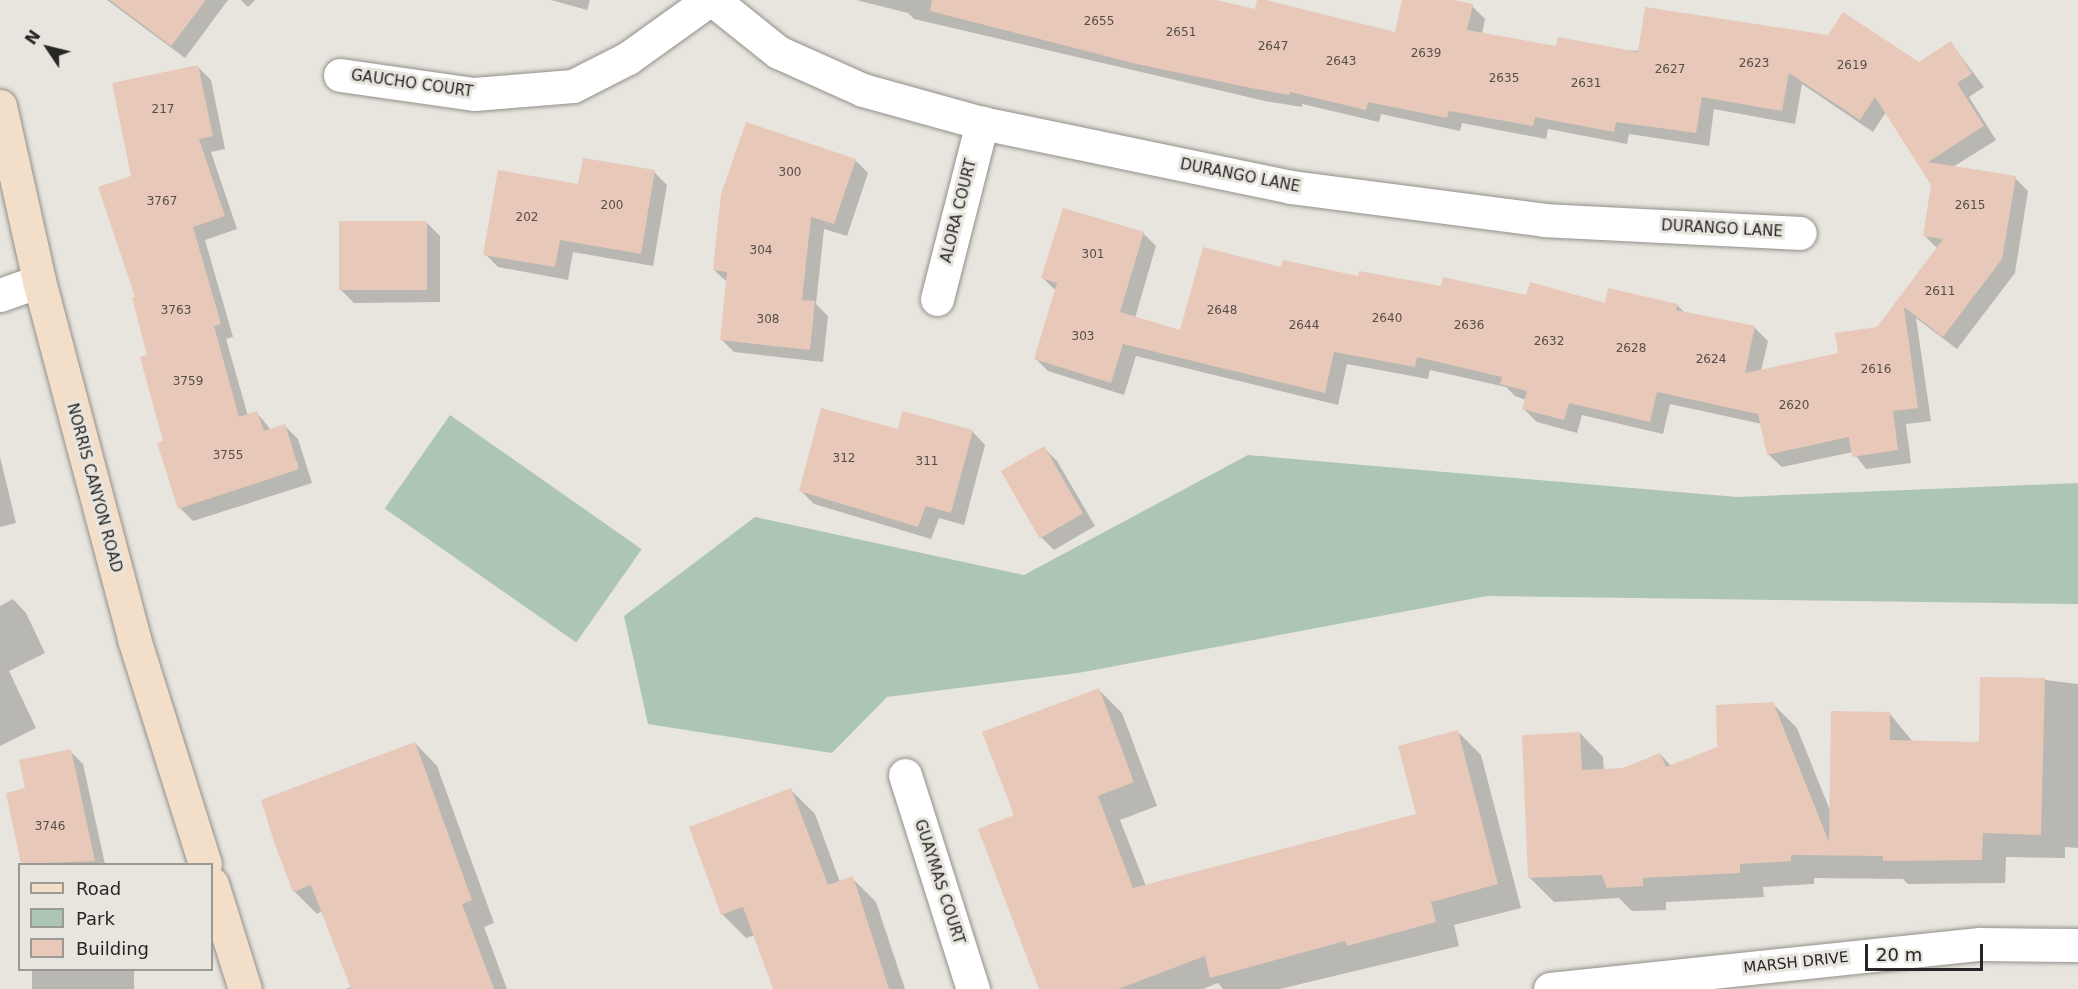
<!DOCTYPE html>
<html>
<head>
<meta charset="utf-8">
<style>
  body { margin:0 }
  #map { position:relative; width:2078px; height:989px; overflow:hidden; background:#e8e5df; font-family:"DejaVu Sans",sans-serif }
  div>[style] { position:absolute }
  .green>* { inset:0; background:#adc5b5; transform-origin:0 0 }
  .shadow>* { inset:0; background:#0003; transform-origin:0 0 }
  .building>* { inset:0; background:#e7c8b9; transform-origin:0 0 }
  .roads { filter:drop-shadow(0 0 2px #93908a) drop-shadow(0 0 2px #93908a) }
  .street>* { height:33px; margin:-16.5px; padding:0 16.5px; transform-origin:16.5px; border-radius:16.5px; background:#fff }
  .secondary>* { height:33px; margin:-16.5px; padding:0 16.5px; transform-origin:16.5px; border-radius:16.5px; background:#f3dec9 }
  span { translate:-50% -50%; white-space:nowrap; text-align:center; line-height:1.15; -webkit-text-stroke:6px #e8e5df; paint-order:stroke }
  .number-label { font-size:12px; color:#574e49 }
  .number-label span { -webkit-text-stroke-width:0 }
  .street-label { font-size:15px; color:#272624 }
  .legend { position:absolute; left:18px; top:863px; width:195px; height:108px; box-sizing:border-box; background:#e8e5df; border:2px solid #9b9994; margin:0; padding:8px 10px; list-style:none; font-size:18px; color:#272624 }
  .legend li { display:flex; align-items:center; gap:12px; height:30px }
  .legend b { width:30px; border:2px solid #9b9994 }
  .north { position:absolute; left:18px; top:18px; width:60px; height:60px; -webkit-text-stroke:4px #e8e5df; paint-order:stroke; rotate:305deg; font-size:16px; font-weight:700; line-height:24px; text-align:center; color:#272624 }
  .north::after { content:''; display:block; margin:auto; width:21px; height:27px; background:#272624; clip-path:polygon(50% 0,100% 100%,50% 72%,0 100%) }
  .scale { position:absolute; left:1865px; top:944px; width:118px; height:27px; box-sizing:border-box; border:3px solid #272624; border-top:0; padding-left:8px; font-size:18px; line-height:21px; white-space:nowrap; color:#272624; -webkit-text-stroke:4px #e8e5df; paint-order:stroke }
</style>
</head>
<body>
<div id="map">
  <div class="green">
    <div style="left:450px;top:415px;width:234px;height:114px;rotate:35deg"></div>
    <div style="clip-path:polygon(1248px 455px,1737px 497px,2078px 483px,2078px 604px,1487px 596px,1078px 673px,887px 697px,832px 753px,648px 724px,624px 616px,755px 517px,1024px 575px)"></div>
  </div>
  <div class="shadow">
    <div style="clip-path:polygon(107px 0,228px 0,185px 58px)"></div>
    <div style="clip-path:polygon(241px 0,255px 0,248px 7px)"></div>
    <div style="clip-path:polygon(551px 0,590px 0,587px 10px)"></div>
    <div style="clip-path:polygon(856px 0,1209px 0,1256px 10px,1258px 0,1396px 34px,1403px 0,1446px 0,1472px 6px,1485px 19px,1482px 34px,1557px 47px,1919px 64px,1951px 43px,1984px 87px,1969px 97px,1996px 140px,1953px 167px,2015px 178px,2028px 191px,2015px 273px,1957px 349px,1916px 318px,1931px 421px,1906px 424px,1911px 463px,1866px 469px,1853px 452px,1782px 467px,1768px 454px,1762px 424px,1670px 404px,1663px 434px,1582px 415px,1577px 433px,1537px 422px,1524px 409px,1526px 400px,1515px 396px,1506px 387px,1430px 370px,1428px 379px,1347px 364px,1338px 405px,1136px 356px,1124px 395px,1048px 371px,1035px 358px,1056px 291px,1043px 278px,1143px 233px,1156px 246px,1135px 318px,1181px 332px,1283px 269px,1606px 305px,1677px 305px,1685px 313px,1755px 328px,1768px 341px,1761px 371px,1839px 354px,1878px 328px,1938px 249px,1925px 236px,1933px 185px,1886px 112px,1873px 132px,1802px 84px,1795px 124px,1714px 109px,1709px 146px,1629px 134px,1627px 144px,1548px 129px,1546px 139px,1462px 123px,1460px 131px,1381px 114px,1379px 122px,1302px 104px,1302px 107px,1265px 101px,914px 19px,908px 13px)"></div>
    <div style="clip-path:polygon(198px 67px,211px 80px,225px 149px,211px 152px,237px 229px,205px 240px,233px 337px,226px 339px,248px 416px,257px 413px,271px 430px,285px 426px,298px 439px,312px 483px,193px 521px,180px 508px,137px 298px,133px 177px)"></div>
    <div style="clip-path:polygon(855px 160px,868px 173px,847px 236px,824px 229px,816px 304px,828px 316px,823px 362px,734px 352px,721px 339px,728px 283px,714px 270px)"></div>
    <div style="clip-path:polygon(654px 172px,667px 185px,653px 266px,573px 252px,568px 280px,498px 267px,485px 254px,579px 185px)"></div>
    <div style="clip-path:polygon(427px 223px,440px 236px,440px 302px,354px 303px,341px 290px)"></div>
    <div style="clip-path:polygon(899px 430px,972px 431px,985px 445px,964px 525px,939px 518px,931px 539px,814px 504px,801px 491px)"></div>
    <div style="clip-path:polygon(1044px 448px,1057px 461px,1095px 526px,1054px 550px,1041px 537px,1003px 472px)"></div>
    <div style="clip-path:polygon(0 457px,16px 523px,0 527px)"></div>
    <div style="clip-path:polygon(13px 599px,26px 613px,45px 653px,9px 671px,36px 728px,0 746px,0 606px)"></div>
    <div style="clip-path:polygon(2045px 680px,2078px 684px,2078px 848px,2065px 847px,2065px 858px,2006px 857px,2005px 883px,1908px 884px,1903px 879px,1814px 878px,1814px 884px,1763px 887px,1764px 897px,1666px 902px,1666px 910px,1632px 911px,1619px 898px,1554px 902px,1530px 878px,1580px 733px,1603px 757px,1604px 770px,1623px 769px,1660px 754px,1672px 767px,1719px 748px,1773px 704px,1797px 728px,1831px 813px,1890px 714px,1913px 742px,1980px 743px)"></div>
    <div style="clip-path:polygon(1098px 689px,1122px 713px,1157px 806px,1120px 820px,1146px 886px,1418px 815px,1457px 731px,1481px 755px,1521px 908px,1454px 925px,1459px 946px,1280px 989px,1223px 989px,1218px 983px,1203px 989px,1041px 989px,1016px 816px)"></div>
    <div style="clip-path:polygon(415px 743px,437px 766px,494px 923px,484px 927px,507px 989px,346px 989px,351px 987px,323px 911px,317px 914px,294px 891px)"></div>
    <div style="clip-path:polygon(70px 751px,83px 764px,105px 864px,23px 864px,8px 794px,27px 790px)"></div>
    <div style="clip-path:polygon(791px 790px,815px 814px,840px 882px,852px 878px,876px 902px,905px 989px,775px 989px,755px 935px,746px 938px,722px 914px)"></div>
    <div style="left:32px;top:970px;width:102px;height:21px"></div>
  </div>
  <div class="building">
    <div style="clip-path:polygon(110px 0,206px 0,171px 46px)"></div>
    <div style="clip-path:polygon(932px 0,1216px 0,1255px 9px,1257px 0,1266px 0,1395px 32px,1402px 0,1453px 0,1473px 4px,1467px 30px,1556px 46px,1558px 37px,1638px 52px,1645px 7px,1828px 35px,1843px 12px,1919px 62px,1951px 41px,1972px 74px,1957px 83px,1984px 126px,1928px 162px,2016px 176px,2002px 259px,1943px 337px,1904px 307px,1918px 408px,1893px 411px,1898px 450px,1852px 457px,1849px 437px,1767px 455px,1758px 414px,1657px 392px,1650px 422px,1569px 403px,1564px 420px,1522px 409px,1527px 391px,1500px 384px,1502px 377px,1417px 357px,1415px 367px,1334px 352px,1325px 393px,1123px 344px,1111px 383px,1034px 359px,1057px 283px,1041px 278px,1063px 208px,1144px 232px,1120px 312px,1180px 330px,1203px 247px,1281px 267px,1283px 260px,1358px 276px,1359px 271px,1441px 286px,1443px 277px,1526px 295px,1530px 282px,1605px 303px,1608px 288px,1678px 304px,1676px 310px,1755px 326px,1745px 373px,1838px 353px,1835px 333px,1877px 327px,1943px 239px,1923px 236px,1931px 185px,1875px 97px,1860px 120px,1789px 73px,1782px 111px,1702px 97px,1696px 133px,1616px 122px,1614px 132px,1535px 117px,1533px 126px,1449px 111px,1447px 118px,1368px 102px,1366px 110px,1290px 92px,1289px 95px,1251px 88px,1137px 64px,930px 11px)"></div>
    <div style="clip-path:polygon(198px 65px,213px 136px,199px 139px,225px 216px,193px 227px,221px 324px,214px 326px,239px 417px,257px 411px,264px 431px,285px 424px,299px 469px,178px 509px,157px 443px,163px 441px,140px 357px,147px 355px,132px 298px,135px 297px,98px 187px,131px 176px,112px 83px)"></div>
    <div style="clip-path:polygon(746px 122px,856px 159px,834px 224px,811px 217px,802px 300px,815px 301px,810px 350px,720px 340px,727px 272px,713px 270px,721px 194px)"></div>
    <div style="clip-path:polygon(583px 158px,655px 170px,641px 254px,560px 240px,555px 267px,483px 255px,498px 170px,578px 184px)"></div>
    <div style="left:427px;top:221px;width:69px;height:88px;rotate:90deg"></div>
    <div style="clip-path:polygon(821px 408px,898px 429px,902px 411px,973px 430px,951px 513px,926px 506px,918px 527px,799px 491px)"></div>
    <div style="left:1044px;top:446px;width:78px;height:50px;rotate:60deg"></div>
    <div style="clip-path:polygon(1980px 677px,2045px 678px,2041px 835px,1983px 833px,1982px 860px,1883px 861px,1883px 856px,1791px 855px,1791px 861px,1740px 864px,1740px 873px,1643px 878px,1643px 886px,1607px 888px,1602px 875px,1528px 878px,1522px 735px,1580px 732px,1582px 770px,1623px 768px,1660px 753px,1666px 767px,1717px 747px,1716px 705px,1773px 702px,1829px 842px,1831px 711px,1890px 712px,1890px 740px,1979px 742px)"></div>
    <div style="clip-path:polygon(1099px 688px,1134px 782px,1098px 796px,1133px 888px,1416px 814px,1398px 746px,1458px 730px,1498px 884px,1431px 902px,1436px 922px,1347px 946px,1345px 941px,1210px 978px,1205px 956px,1118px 989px,1039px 989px,978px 829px,1014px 815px,982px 732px)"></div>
    <div style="clip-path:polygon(415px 742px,472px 900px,462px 904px,494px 989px,351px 989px,311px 885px,293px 892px,275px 845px,261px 800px)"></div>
    <div style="clip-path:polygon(71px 749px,95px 861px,21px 864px,6px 793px,25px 788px,19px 760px)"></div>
    <div style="clip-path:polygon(791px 788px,828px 885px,853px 876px,889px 989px,773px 989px,743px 907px,721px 915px,689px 827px)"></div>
  </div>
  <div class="roads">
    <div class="street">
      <div style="left:713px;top:0;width:83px;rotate:38.7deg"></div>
      <div style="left:778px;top:52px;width:93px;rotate:24.1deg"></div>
      <div style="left:863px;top:90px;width:123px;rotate:15.5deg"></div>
      <div style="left:982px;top:123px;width:316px;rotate:11.7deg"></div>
      <div style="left:1291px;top:187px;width:255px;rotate:7.4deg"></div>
      <div style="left:1544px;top:220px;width:256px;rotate:2.9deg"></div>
      <div style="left:340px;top:75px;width:135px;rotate:8.1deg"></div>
      <div style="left:474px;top:94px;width:99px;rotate:-4.6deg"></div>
      <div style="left:573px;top:86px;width:62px;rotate:-27deg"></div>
      <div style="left:628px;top:58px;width:100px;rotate:-35.6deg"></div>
      <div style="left:0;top:295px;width:41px;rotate:-19.7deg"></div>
      <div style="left:937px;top:299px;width:182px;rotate:-75.7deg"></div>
      <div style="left:905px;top:775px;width:225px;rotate:72.4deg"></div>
      <div style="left:1550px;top:989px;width:432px;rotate:-6deg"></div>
      <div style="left:1980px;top:944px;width:98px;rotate:0.6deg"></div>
    </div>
    <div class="secondary">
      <div style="left:0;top:106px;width:179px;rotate:77.4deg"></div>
      <div style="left:39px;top:281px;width:370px;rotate:75.1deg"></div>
      <div style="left:134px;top:639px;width:236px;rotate:72.5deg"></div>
      <div style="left:212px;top:884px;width:110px;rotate:72.6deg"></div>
    </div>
  </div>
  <div class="number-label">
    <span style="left:1099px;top:22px">2655</span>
    <span style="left:1181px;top:33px">2651</span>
    <span style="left:1273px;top:47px">2647</span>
    <span style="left:1426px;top:54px">2639</span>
    <span style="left:1341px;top:62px">2643</span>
    <span style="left:1754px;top:64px">2623</span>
    <span style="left:1852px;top:66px">2619</span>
    <span style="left:1670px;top:70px">2627</span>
    <span style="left:1504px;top:79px">2635</span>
    <span style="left:1586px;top:84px">2631</span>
    <span style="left:163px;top:110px">217</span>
    <span style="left:790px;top:173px">300</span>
    <span style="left:162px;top:202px">3767</span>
    <span style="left:612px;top:206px">200</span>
    <span style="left:1970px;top:206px">2615</span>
    <span style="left:527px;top:218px">202</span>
    <span style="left:761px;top:251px">304</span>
    <span style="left:1093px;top:255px">301</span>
    <span style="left:1940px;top:292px">2611</span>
    <span style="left:176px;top:311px">3763</span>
    <span style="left:1222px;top:311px">2648</span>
    <span style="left:1387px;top:319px">2640</span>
    <span style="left:768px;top:320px">308</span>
    <span style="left:1304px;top:326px">2644</span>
    <span style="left:1469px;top:326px">2636</span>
    <span style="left:1083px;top:337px">303</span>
    <span style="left:1549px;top:342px">2632</span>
    <span style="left:1631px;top:349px">2628</span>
    <span style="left:1711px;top:360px">2624</span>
    <span style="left:1876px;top:370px">2616</span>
    <span style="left:188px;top:382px">3759</span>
    <span style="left:1794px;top:406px">2620</span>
    <span style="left:228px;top:456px">3755</span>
    <span style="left:844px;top:459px">312</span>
    <span style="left:927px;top:462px">311</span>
    <span style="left:50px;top:827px">3746</span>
  </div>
  <div class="street-label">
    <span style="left:412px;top:84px;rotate:8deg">GAUCHO COURT</span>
    <span style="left:1240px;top:176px;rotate:11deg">DURANGO LANE</span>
    <span style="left:959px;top:211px;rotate:-76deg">ALORA COURT</span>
    <span style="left:1722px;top:229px;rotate:3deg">DURANGO LANE</span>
    <span style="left:94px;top:488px;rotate:75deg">NORRIS CANYON ROAD</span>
    <span style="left:939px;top:882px;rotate:72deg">GUAYMAS COURT</span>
    <span style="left:1796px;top:963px;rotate:-6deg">MARSH DRIVE</span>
  </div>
  <ul class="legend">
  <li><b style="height:8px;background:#f3dec9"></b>Road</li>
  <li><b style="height:16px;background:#adc5b5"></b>Park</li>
  <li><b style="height:16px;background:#e7c8b9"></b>Building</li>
  </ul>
  <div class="north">N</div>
  <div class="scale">20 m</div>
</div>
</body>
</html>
